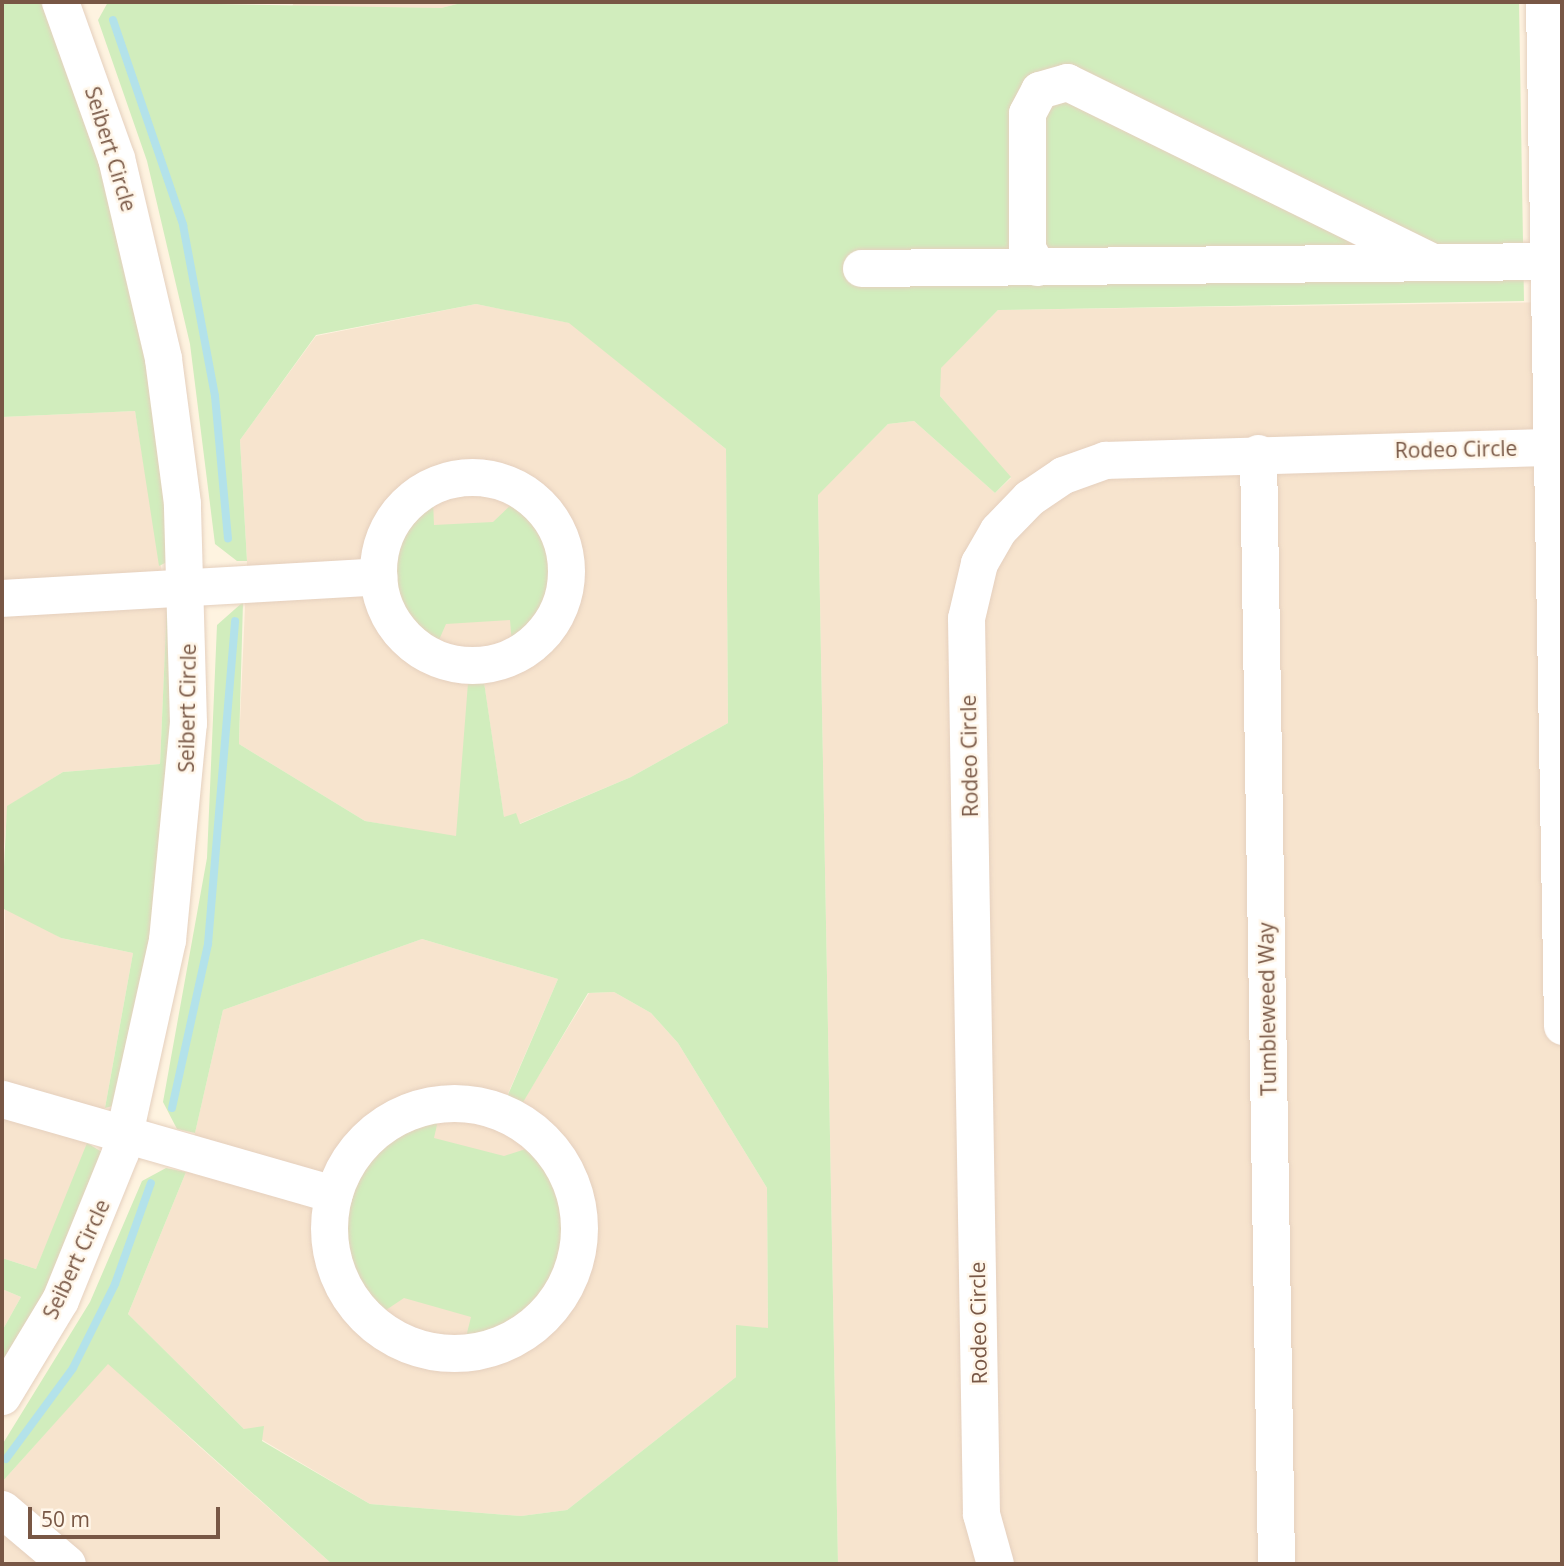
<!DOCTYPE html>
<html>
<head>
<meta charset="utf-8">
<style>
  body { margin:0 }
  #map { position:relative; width:1564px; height:1566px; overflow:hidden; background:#fef3e0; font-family:"Open Sans",sans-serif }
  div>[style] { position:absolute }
  .residential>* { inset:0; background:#f7e4ce }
  .green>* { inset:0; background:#d1edbd }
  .stream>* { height:8px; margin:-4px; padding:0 4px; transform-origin:4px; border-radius:4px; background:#b3e2ea }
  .roads { filter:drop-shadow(0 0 2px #e5d0be) drop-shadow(0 0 2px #e5d0be) }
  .minor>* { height:37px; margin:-18.5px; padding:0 18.5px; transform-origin:18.5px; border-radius:18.5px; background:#fff }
  .minor>.ring { margin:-18.5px; padding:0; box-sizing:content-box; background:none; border:37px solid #fff; border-radius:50% }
  span { translate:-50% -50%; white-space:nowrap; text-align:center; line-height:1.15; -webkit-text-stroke:5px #fff6e9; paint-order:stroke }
  .street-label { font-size:21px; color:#785745 }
  .frame { position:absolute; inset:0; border:4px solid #785745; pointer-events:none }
  .scale { position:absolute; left:28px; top:1507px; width:192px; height:32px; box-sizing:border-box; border:4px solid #785745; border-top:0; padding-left:9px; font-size:21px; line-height:24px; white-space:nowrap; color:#785745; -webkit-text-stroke:5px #fff6e9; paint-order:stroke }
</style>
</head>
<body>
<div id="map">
  <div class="residential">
    <div style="clip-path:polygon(294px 2px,465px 2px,441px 8px,292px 7px)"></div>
    <div style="clip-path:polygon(1562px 302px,1562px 1564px,838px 1564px,818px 494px,888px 424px,914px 421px,995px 493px,1011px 478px,940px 396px,940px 368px,998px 310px)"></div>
    <div style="clip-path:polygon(476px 304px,570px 323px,726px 449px,728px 723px,631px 777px,519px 824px,504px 818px,484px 683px,456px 837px,365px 821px,239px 744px,247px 561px,240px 440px,316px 336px)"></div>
    <div style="clip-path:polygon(135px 411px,167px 603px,160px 764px,63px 772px,8px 806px,2px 866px,2px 417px)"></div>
    <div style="clip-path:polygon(5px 905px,61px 938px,133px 953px,105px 1108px,36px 1269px,2px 1258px)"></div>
    <div style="clip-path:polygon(422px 939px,558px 979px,507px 1096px,522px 1103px,589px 993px,614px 992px,651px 1013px,678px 1043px,767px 1188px,768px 1328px,736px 1377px,567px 1510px,521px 1516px,370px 1504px,244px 1429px,128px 1314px,186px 1172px,223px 1010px)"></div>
    <div style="clip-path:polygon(2px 1289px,21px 1297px,2px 1331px)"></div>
    <div style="clip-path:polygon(108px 1363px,201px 1448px,332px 1564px,2px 1564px,2px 1482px)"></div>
  </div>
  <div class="green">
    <div style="clip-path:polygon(2px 2px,43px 2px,99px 159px,145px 352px,171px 560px,159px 566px,135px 411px,2px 417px)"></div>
    <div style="clip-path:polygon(108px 2px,441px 8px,465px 2px,1519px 2px,1524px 301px,998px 310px,941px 368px,940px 396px,1011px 477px,995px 493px,914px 421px,888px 424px,818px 495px,838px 1564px,332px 1564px,108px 1364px,2px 1482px,2px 1445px,90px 1302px,142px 1181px,166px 1168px,186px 1172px,128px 1314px,244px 1429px,264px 1426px,262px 1441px,370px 1504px,521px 1516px,567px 1510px,736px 1377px,736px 1325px,768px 1328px,767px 1188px,678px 1043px,651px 1013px,614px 992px,588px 993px,522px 1104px,507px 1097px,558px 979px,422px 939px,223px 1010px,195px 1133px,177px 1129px,163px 1102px,207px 858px,217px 625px,243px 602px,239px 744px,365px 821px,456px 836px,468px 683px,484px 682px,504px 817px,516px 813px,520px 824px,631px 777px,728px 723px,726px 449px,569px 323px,476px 304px,316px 335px,240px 440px,247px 561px,237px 561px,215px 544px,190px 344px,147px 161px,98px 20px)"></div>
    <div style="clip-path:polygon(433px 501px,434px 525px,493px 522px,515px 501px,540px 522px,555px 555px,555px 596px,522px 642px,512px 645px,510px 620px,446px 624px,435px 649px,406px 628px,393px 606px,387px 566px,412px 511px)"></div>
    <div style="clip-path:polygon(167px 603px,174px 676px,153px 934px,113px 1106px,105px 1108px,133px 953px,61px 938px,2px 908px,7px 806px,63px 772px,160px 764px)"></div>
    <div style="clip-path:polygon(429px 1115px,439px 1116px,434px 1138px,504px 1156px,535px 1146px,560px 1181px,568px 1210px,561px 1271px,544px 1298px,519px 1322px,474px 1342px,465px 1341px,471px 1317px,404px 1298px,380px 1314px,358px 1289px,342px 1252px,341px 1202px,350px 1177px,384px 1137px)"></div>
    <div style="clip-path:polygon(87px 1143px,102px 1152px,56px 1274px,2px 1369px,2px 1331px,21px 1297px,2px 1289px,2px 1258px,36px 1269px)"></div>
  </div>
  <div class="stream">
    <div style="left:113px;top:20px;width:217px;rotate:71.1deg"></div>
    <div style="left:183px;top:225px;width:174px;rotate:79.4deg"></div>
    <div style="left:215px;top:396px;width:143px;rotate:84.8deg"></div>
    <div style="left:172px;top:1108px;width:168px;rotate:-77.6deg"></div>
    <div style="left:208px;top:944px;width:324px;rotate:-85.2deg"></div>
    <div style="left:6px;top:1459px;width:113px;rotate:-53.6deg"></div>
    <div style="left:73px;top:1368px;width:94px;rotate:-63.4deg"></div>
    <div style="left:115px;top:1284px;width:107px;rotate:-70.4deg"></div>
  </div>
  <div class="roads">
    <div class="minor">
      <div style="left:1544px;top:2px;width:1024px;rotate:88.99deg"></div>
      <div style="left:1037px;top:267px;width:21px;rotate:-118deg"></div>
      <div style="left:1027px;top:248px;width:135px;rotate:-90deg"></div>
      <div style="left:1027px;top:113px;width:26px;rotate:-62deg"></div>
      <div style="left:1039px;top:90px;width:29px;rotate:-16deg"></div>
      <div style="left:1067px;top:82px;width:402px;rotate:26.2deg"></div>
      <div style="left:861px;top:268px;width:688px;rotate:-0.58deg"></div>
      <div style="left:1258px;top:453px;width:1111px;rotate:89.07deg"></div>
      <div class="ring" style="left:378px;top:477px;width:151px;height:151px"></div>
      <div style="left:2px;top:598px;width:377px;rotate:-3.3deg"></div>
      <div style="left:2px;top:1099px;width:345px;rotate:16deg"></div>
      <div class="ring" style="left:329px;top:1103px;width:213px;height:213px"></div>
      <div style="left:2px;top:1396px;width:112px;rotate:-58.9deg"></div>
      <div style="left:60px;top:1300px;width:160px;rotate:-67.9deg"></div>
      <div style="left:120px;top:1152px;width:217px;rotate:-77.5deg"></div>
      <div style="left:167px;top:940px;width:218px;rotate:-84.5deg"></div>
      <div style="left:188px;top:723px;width:220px;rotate:-91.6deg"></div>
      <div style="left:182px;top:503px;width:146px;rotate:-97.5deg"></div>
      <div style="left:163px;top:358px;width:205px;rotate:-103.2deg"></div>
      <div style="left:116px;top:158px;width:166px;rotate:-109.7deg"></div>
      <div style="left:2px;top:1509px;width:85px;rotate:40.2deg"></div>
      <div style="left:995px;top:1564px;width:52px;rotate:-105.6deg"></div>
      <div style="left:981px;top:1514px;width:896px;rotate:-90.96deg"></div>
      <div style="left:966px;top:618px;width:57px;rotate:-76.7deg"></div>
      <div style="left:979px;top:563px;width:38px;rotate:-60deg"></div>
      <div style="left:998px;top:530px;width:45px;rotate:-45.9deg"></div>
      <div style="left:1029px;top:498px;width:41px;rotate:-34.1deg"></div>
      <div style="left:1063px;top:475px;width:45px;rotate:-19.7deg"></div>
      <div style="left:1105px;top:460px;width:448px;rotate:-1.7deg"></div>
    </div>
  </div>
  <div class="street-label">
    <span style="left:111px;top:149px;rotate:73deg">Seibert Circle</span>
    <span style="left:1456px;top:449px;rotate:-1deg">Rodeo Circle</span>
    <span style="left:187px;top:708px;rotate:-89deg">Seibert Circle</span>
    <span style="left:969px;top:756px;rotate:-91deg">Rodeo Circle</span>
    <span style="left:1267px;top:1009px;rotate:-91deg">Tumbleweed Way</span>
    <span style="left:76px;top:1259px;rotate:-65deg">Seibert Circle</span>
    <span style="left:978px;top:1323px;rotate:-91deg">Rodeo Circle</span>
  </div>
  <div class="frame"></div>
  <div class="scale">50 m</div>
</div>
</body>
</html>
